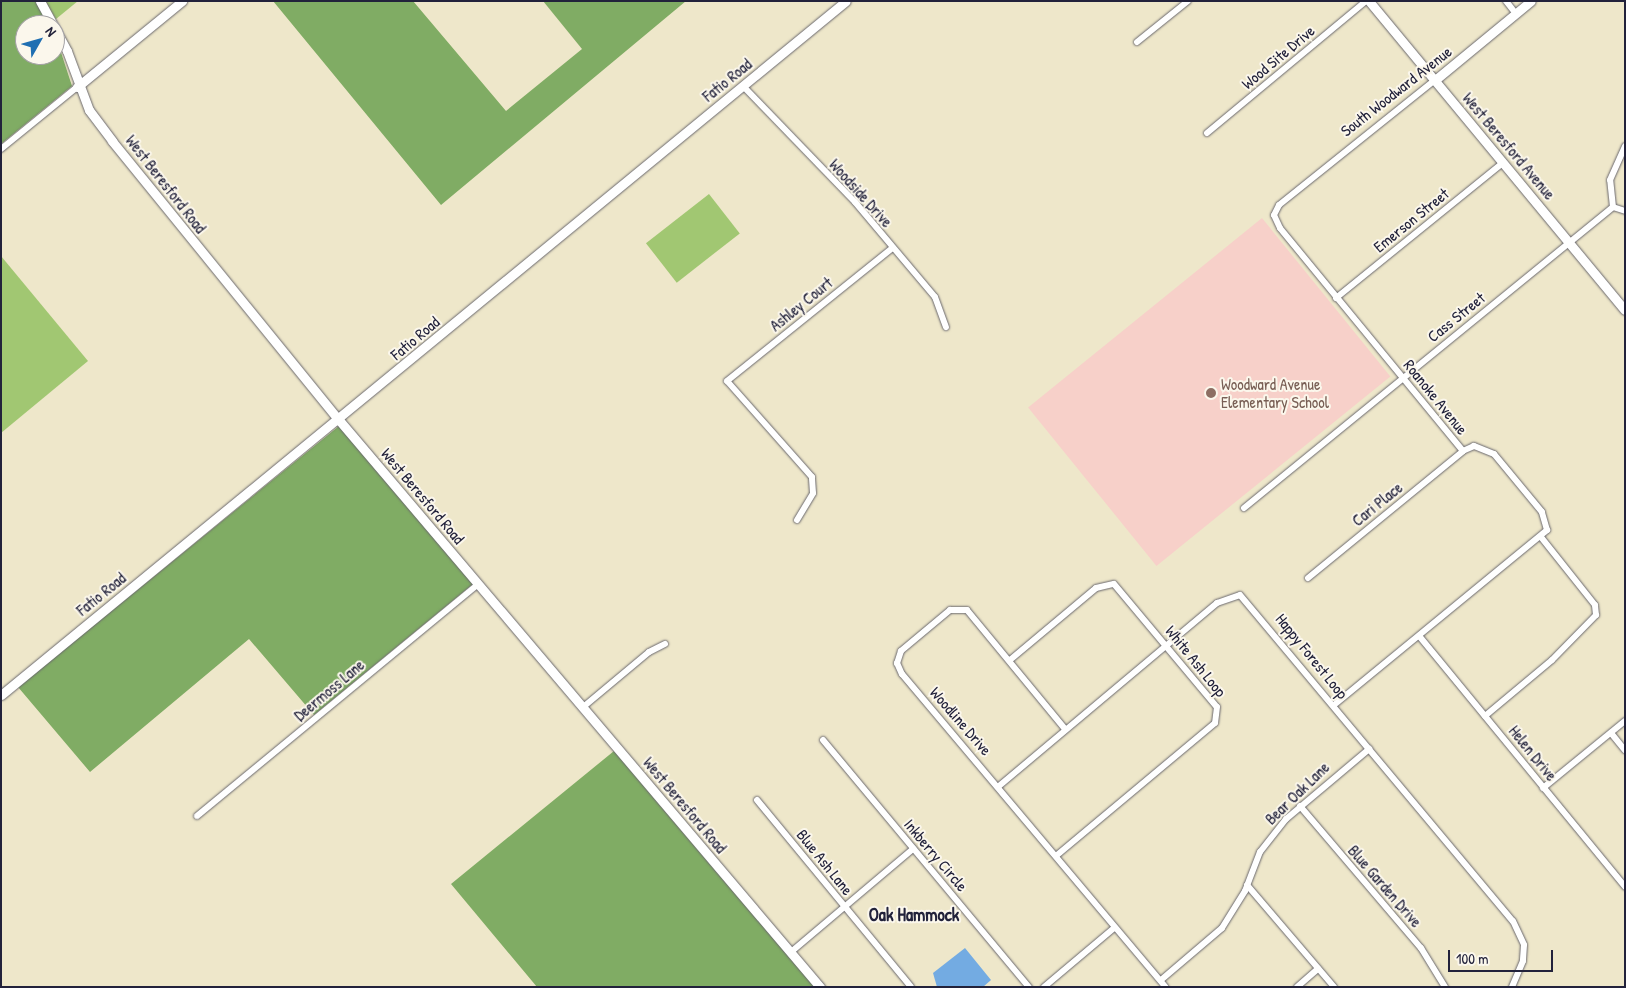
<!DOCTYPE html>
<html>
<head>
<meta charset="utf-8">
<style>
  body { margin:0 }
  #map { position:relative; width:1626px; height:988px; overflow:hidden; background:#eee7ca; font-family:"Patrick Hand",sans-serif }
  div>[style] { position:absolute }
  .built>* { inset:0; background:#f7d0c9; transform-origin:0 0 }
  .green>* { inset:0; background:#a1c772; transform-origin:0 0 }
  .forest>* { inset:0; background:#80ac64 }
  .water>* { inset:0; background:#73abe2 }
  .roads { filter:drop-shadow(0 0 1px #69676d) drop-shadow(0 0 1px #69676d) }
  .street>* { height:6px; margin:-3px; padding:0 3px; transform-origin:3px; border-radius:3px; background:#fff }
  .secondary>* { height:9px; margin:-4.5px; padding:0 4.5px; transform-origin:4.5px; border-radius:4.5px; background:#fff }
  .dots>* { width:14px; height:14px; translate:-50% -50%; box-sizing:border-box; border:2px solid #fbf7ec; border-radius:50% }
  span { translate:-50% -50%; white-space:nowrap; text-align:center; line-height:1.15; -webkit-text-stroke:4px #fbf7ec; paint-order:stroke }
  .street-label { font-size:16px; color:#22223b }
  .education-label { font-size:16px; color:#785e54 }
  .left { translate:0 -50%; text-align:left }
  .neighbourhood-label { font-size:18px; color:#22223b; font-weight:700 }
  .frame { position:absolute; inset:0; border:2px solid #22223b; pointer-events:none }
  .north { position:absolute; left:15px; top:15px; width:50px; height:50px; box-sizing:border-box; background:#fbf7ec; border:1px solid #a4a2a5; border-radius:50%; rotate:52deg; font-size:14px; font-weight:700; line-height:20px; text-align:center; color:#22223b }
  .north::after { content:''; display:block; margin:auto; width:18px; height:22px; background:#1f6fb2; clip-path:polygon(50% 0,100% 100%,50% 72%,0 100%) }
  .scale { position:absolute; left:1448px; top:950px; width:105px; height:22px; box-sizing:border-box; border:2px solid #22223b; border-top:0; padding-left:6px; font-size:15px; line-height:18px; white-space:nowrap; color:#22223b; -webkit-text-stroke:4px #fbf7ec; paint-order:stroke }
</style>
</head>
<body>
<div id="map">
  <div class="built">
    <div style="left:1262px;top:218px;width:204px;height:301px;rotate:51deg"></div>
  </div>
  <div class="green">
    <div style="clip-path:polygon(45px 1px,78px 1px,56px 19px)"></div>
    <div style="left:709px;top:194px;width:50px;height:80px;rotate:52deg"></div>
    <div style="clip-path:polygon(1px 256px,88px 361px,1px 433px)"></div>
  </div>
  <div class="forest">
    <div style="clip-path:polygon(1px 1px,35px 1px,51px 25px,25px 25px,25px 55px,55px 55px,55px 34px,72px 86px,1px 144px)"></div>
    <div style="clip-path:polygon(273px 1px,413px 1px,506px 111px,582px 49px,543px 1px,686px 1px,441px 205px)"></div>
    <div style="clip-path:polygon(339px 426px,473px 584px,314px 715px,249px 639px,90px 772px,18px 687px)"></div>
    <div style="clip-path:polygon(614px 751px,719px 875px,815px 987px,537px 987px,451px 884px)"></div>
  </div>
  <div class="water">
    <div style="clip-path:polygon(965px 948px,991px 980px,983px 987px,937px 987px,933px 973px)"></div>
  </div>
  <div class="roads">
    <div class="street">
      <div style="left:1506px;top:1px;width:16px;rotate:52deg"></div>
      <div style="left:1137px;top:42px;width:65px;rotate:-38.8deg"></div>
      <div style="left:743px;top:86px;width:161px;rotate:46deg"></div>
      <div style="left:855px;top:202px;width:124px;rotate:49.9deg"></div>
      <div style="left:935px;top:297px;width:32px;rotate:70deg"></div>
      <div style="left:1207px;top:133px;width:207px;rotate:-39.7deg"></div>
      <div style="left:1px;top:149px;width:98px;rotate:-39.2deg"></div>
      <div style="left:1613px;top:207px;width:27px;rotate:-96deg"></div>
      <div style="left:1610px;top:180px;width:37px;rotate:-66deg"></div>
      <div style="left:1613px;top:207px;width:13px;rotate:18deg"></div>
      <div style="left:1336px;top:298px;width:215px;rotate:-39deg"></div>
      <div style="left:1244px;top:508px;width:476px;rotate:-39.2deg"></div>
      <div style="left:797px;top:520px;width:31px;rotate:-59deg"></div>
      <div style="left:813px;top:493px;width:16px;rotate:-94deg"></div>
      <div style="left:812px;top:477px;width:128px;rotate:-131.5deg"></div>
      <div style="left:727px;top:381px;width:211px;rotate:-38.8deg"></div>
      <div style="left:1308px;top:578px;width:200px;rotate:-39.3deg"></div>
      <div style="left:1420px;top:637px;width:323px;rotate:50.6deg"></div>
      <div style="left:1010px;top:660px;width:112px;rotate:-39.9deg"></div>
      <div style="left:1096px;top:588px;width:18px;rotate:-13deg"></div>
      <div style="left:1114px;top:584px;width:160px;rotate:50.1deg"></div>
      <div style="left:1217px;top:707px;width:16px;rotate:97deg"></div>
      <div style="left:1215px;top:723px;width:207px;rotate:140.1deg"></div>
      <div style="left:1334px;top:705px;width:276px;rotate:-39.4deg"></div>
      <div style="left:1547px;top:530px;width:19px;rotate:-106deg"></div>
      <div style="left:1542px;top:512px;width:75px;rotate:-129.6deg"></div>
      <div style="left:1494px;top:454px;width:22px;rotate:-158deg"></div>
      <div style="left:1474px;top:446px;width:12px;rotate:156deg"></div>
      <div style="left:1463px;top:451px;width:288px;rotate:-129.4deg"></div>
      <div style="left:1280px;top:228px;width:14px;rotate:-115deg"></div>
      <div style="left:1274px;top:215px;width:11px;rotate:-63deg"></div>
      <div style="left:1279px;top:205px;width:200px;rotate:-38.7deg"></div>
      <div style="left:582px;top:708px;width:87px;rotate:-39.9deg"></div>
      <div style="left:649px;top:652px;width:18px;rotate:-27deg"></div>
      <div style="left:1485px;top:716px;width:87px;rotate:-39.9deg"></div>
      <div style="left:1552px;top:660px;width:63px;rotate:-45.6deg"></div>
      <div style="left:1596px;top:615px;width:10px;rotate:-96deg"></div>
      <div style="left:1595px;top:605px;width:87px;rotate:-128.5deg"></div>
      <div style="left:1065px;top:729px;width:154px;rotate:-129.5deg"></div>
      <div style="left:967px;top:610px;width:17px;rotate:180deg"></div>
      <div style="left:950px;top:610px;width:64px;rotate:140.1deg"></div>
      <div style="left:901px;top:651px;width:13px;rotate:108deg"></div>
      <div style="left:897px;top:663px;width:12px;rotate:66deg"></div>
      <div style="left:902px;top:674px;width:409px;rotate:49.9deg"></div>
      <div style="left:1611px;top:733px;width:22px;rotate:51deg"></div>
      <div style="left:823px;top:740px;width:322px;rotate:50.2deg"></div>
      <div style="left:999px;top:786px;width:285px;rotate:-40deg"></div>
      <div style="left:1217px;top:603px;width:24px;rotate:-19deg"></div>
      <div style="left:1240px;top:595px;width:425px;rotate:50.1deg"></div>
      <div style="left:1513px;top:921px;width:26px;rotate:65deg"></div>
      <div style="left:1524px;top:945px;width:16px;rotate:94deg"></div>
      <div style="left:1523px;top:961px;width:28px;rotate:113deg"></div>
      <div style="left:1543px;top:788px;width:106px;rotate:-39.3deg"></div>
      <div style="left:757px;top:800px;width:242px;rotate:50.5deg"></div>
      <div style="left:1300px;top:806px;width:187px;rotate:49.6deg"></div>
      <div style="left:1421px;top:948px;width:46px;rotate:58.4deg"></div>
      <div style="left:197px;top:816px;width:364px;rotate:-39.5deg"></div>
      <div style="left:1247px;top:885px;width:134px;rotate:49.5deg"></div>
      <div style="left:791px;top:952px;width:160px;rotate:-40.2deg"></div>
      <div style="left:1161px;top:980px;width:80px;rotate:-40.4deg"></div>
      <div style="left:1222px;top:928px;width:44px;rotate:-58.1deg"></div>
      <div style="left:1245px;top:891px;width:42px;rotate:-69deg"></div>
      <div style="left:1260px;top:852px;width:42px;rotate:-51.8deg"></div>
      <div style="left:1286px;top:819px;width:109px;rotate:-40.1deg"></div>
      <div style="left:1044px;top:987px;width:92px;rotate:-40.1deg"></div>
      <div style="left:1297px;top:987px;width:28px;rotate:-41deg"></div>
    </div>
    <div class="secondary">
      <div style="left:40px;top:1px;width:57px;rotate:61.6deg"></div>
      <div style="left:67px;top:51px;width:63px;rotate:69.6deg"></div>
      <div style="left:89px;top:110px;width:39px;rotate:53deg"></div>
      <div style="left:112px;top:141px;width:360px;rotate:50.9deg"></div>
      <div style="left:339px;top:420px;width:744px;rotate:49.69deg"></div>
      <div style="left:1369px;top:1px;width:401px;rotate:50.4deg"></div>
      <div style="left:1435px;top:80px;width:124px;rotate:-39.5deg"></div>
      <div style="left:77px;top:87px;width:136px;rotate:-39.3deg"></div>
      <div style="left:1px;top:695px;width:1093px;rotate:-39.4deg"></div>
    </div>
  </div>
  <div class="dots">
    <div style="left:1211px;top:393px;background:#8d6e63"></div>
  </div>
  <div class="street-label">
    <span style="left:1278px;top:57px;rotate:-40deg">Wood Site Drive</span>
    <span style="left:727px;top:80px;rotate:-39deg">Fatio Road</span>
    <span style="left:1396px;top:91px;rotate:-38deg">South Woodward Avenue</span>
    <span style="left:1509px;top:146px;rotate:50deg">West Beresford Avenue</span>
    <span style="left:166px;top:184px;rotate:52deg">West Beresford Road</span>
    <span style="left:861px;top:193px;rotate:48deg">Woodside Drive</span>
    <span style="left:1411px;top:220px;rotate:-39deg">Emerson Street</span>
    <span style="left:801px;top:304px;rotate:-39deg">Ashley Court</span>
    <span style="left:1456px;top:317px;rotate:-39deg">Cass Street</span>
    <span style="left:415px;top:338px;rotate:-40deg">Fatio Road</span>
    <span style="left:1436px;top:397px;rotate:51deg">Roanoke Avenue</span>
    <span style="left:423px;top:496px;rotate:50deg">West Beresford Road</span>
    <span style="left:1377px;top:504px;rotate:-39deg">Cari Place</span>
    <span style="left:101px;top:594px;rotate:-39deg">Fatio Road</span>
    <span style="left:1312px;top:656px;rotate:51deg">Happy Forest Loop</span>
    <span style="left:1196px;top:661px;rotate:51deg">White Ash Loop</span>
    <span style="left:329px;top:690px;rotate:-40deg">Deermoss Lane</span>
    <span style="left:961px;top:721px;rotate:49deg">Woodline Drive</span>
    <span style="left:1533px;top:753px;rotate:51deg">Helen Drive</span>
    <span style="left:1297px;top:793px;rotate:-44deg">Bear Oak Lane</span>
    <span style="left:685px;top:805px;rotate:50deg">West Beresford Road</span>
    <span style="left:936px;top:855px;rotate:50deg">Inkberry Circle</span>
    <span style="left:825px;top:862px;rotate:51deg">Blue Ash Lane</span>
    <span style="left:1385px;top:886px;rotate:49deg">Blue Garden Drive</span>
  </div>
  <div class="education-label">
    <span class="left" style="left:1221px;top:393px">Woodward Avenue<br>Elementary School</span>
  </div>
  <div class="neighbourhood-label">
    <span style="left:914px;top:915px">Oak Hammock</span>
  </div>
  <div class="frame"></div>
  <div class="north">N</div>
  <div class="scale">100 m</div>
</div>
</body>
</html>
